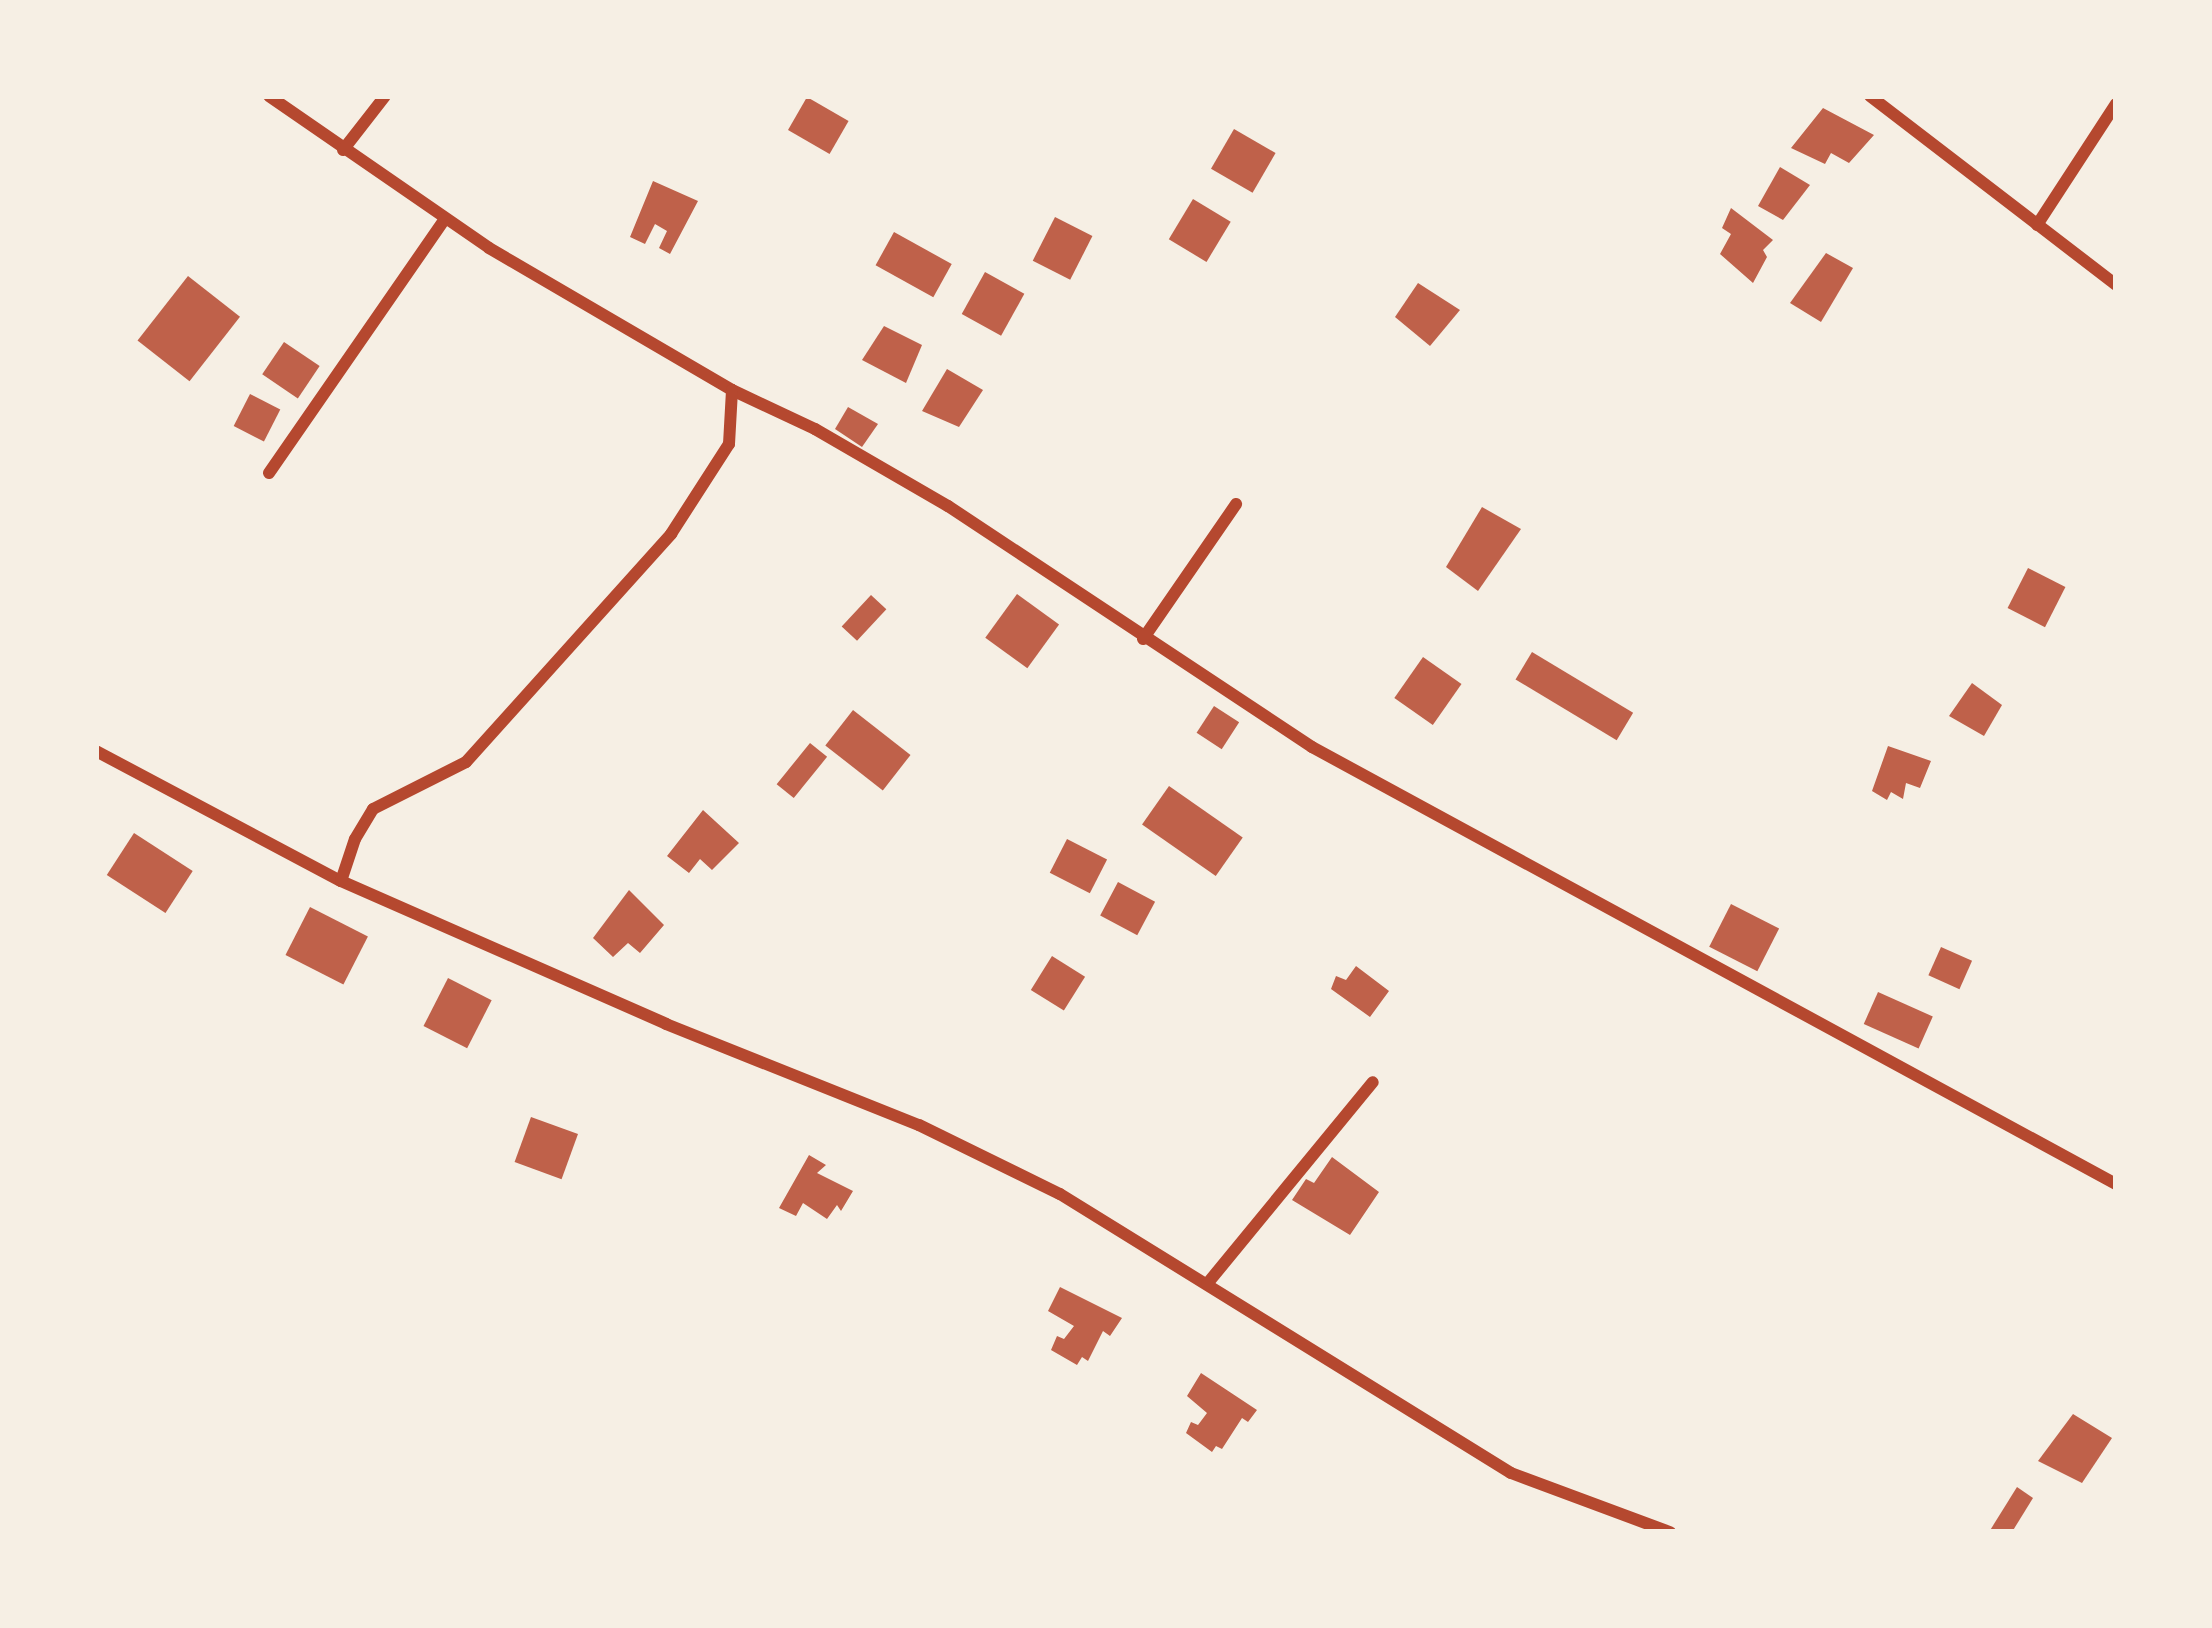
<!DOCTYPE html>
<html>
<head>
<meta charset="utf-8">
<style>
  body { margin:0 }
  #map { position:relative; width:2212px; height:1628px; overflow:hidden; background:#f6efe4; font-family:"Asap Condensed",sans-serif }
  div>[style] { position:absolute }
  .building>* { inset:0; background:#bf614a; transform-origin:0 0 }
  .minor>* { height:12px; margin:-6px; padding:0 6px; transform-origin:6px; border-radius:6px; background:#b5482f }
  span { translate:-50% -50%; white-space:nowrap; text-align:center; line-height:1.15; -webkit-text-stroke:9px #f6efe4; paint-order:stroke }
  .frame { position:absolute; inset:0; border:99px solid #f6efe4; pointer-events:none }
</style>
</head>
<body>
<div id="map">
  <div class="building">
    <div style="left:807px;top:97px;width:48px;height:38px;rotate:30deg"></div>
    <div style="clip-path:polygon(1823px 108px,1874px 135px,1849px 163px,1831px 153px,1825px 164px,1791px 148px)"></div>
    <div style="left:1234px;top:129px;width:48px;height:46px;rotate:30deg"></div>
    <div style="clip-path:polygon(1780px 167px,1810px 185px,1783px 220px,1758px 206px)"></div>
    <div style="clip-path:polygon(653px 181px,698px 201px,670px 254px,659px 248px,667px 231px,655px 224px,645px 244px,630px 237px)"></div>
    <div style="left:1193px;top:199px;width:44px;height:47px;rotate:31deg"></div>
    <div style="clip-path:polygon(1731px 208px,1773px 240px,1763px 250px,1767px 257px,1753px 283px,1720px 254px,1731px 234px,1722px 228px)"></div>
    <div style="left:1055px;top:217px;width:42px;height:49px;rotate:27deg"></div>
    <div style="left:894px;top:232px;width:66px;height:38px;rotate:29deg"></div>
    <div style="clip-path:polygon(1826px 253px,1853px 268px,1821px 322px,1790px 303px)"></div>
    <div style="left:985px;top:272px;width:45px;height:48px;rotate:29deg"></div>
    <div style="left:188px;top:276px;width:66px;height:82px;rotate:38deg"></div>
    <div style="clip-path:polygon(1418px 283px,1460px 310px,1430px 346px,1395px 317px)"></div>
    <div style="clip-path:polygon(884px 326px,922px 345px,906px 383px,862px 360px)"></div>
    <div style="left:284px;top:342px;width:43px;height:39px;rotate:34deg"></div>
    <div style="clip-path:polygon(947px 369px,983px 390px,959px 427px,922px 411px)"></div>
    <div style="left:250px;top:394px;width:34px;height:36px;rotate:27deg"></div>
    <div style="clip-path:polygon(848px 407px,878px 424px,862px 447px,835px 429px)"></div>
    <div style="clip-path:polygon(1482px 507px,1521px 529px,1478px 591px,1446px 567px)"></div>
    <div style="left:2028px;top:568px;width:42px;height:45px;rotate:27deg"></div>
    <div style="left:1017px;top:594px;width:52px;height:54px;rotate:36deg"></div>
    <div style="left:871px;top:595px;width:21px;height:43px;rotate:43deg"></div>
    <div style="left:1532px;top:652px;width:118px;height:32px;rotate:31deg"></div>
    <div style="left:1423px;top:657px;width:47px;height:50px;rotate:35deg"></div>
    <div style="clip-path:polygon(1972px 683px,2002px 705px,1984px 736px,1949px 716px)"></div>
    <div style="left:1214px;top:706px;width:30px;height:32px;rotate:33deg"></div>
    <div style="left:853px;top:710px;width:73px;height:45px;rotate:38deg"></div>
    <div style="left:810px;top:743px;width:22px;height:53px;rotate:39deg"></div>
    <div style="clip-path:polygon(1888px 746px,1931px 761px,1920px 788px,1906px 783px,1903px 799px,1891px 792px,1887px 800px,1872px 791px)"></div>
    <div style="left:1169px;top:786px;width:90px;height:47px;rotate:35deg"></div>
    <div style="clip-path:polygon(703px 810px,739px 843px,712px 870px,700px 859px,689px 873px,667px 856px)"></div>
    <div style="left:134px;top:833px;width:70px;height:50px;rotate:33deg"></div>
    <div style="left:1067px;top:839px;width:45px;height:38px;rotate:27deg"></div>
    <div style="left:1118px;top:882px;width:42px;height:38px;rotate:28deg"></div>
    <div style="clip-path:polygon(629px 890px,664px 925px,640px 953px,628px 943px,613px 957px,593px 938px)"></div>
    <div style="left:1731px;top:904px;width:54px;height:48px;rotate:27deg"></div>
    <div style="left:310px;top:907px;width:65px;height:54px;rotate:27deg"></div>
    <div style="left:1941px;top:947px;width:34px;height:31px;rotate:24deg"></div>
    <div style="left:1052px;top:956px;width:39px;height:40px;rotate:32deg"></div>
    <div style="clip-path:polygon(1356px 966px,1389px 991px,1370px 1017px,1331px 989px,1336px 976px,1346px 980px)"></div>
    <div style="left:448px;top:978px;width:49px;height:54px;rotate:27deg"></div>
    <div style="left:1878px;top:992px;width:60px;height:35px;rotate:24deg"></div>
    <div style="left:531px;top:1117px;width:50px;height:48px;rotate:20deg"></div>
    <div style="clip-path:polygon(809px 1155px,826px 1165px,817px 1173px,853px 1191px,841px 1211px,837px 1205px,827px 1219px,803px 1203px,796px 1216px,779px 1208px)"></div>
    <div style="clip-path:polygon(1332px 1157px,1379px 1192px,1350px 1235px,1292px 1200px,1306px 1179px,1314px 1183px)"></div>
    <div style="clip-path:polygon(1060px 1287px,1122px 1318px,1110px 1336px,1103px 1331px,1088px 1361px,1082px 1357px,1077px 1365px,1051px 1350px,1057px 1336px,1064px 1339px,1074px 1326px,1048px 1311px)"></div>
    <div style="clip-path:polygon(1201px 1373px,1257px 1410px,1248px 1422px,1242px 1418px,1222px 1449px,1216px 1446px,1212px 1452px,1186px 1433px,1191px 1422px,1198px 1425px,1207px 1413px,1187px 1396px)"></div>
    <div style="clip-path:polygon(2073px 1414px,2112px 1438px,2082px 1483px,2038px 1461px)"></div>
    <div style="clip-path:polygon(2017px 1487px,2033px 1498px,2012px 1532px,1989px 1532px)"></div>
  </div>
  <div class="minor">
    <div style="left:269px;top:96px;width:267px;rotate:34.6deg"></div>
    <div style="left:489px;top:248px;width:281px;rotate:30.3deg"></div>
    <div style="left:732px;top:390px;width:92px;rotate:25.2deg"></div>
    <div style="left:815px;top:429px;width:154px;rotate:30.1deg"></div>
    <div style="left:948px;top:506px;width:437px;rotate:33.5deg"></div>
    <div style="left:1312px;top:747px;width:915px;rotate:28.53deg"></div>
    <div style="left:1870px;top:96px;width:310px;rotate:37.5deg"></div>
    <div style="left:343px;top:150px;width:68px;rotate:-52.1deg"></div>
    <div style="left:2037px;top:225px;width:145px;rotate:-56.9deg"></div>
    <div style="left:269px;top:473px;width:309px;rotate:-55.3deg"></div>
    <div style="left:1143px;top:639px;width:164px;rotate:-55.4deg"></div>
    <div style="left:96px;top:751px;width:277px;rotate:28deg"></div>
    <div style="left:341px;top:881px;width:355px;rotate:23.7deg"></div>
    <div style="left:666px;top:1024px;width:272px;rotate:21.8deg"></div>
    <div style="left:919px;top:1125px;width:157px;rotate:26.1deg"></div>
    <div style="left:1060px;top:1194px;width:530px;rotate:31.74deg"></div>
    <div style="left:1511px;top:1473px;width:170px;rotate:20.4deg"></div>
    <div style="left:341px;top:881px;width:44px;rotate:-71.6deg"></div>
    <div style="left:355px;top:839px;width:35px;rotate:-59deg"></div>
    <div style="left:373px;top:809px;width:104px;rotate:-26.8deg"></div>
    <div style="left:466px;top:762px;width:307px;rotate:-48deg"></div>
    <div style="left:671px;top:534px;width:107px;rotate:-57.2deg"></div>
    <div style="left:729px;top:444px;width:54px;rotate:-86.8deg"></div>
    <div style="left:1207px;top:1284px;width:261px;rotate:-50.6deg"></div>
  </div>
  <div class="frame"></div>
</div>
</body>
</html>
